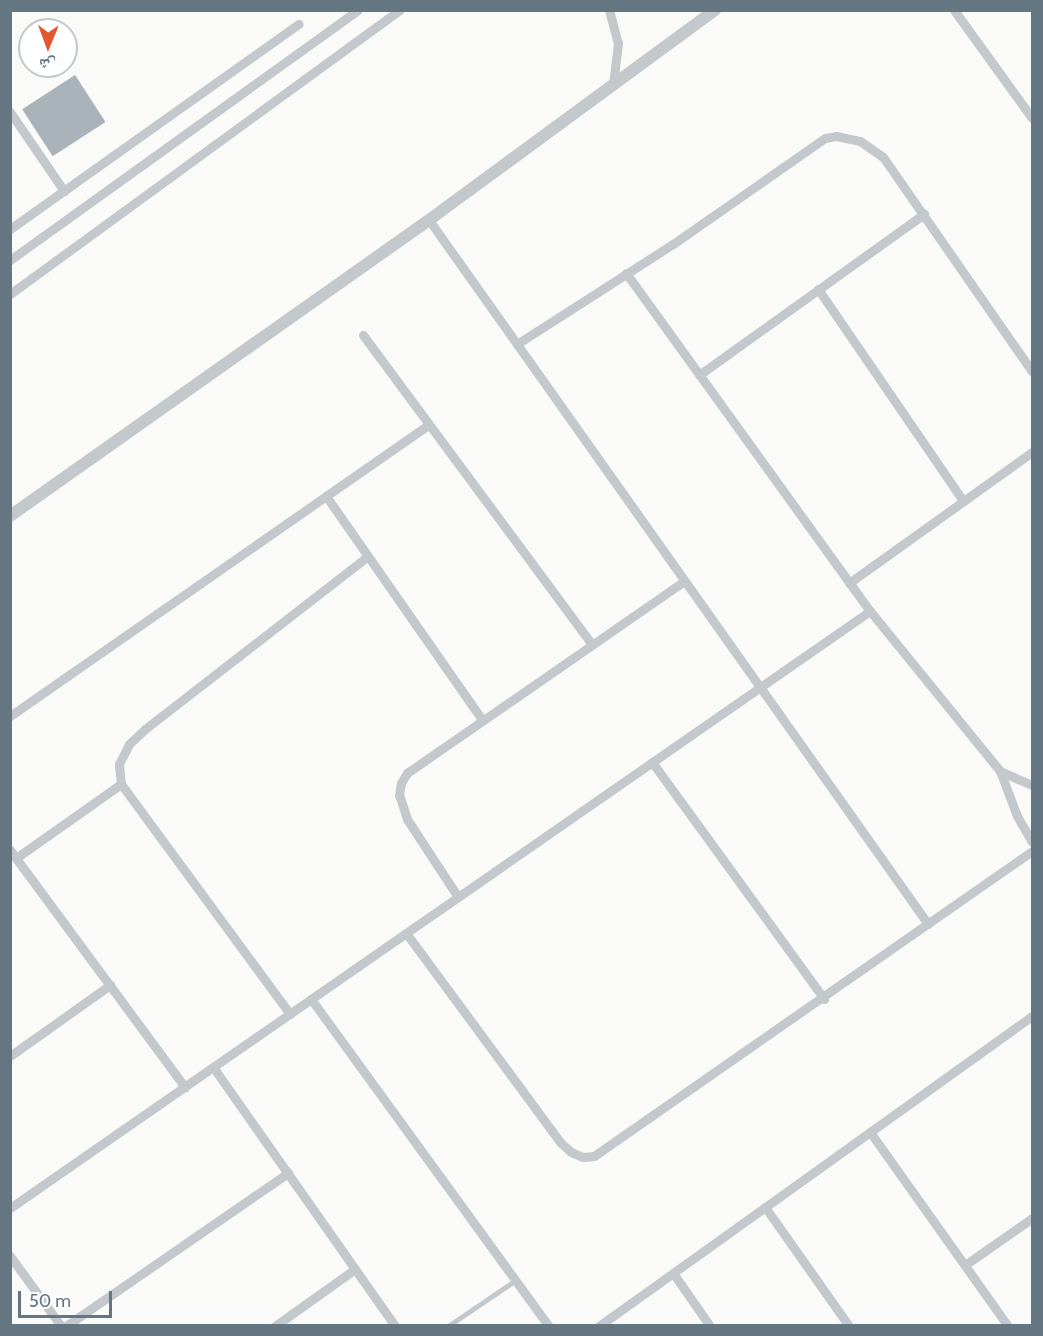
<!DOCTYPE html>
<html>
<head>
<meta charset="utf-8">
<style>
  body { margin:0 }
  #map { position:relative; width:1043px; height:1336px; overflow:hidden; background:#fafaf8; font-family:Cabin,"Noto Naskh Arabic",sans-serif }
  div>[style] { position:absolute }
  .building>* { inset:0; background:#aab3b9; transform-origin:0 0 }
  .service>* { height:4.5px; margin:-2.25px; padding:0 2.25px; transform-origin:2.25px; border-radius:2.25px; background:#c3c8cc }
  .minor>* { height:9px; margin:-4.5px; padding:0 4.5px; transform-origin:4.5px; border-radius:4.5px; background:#c3c8cc }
  .tertiary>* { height:12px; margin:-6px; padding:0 6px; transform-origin:6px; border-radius:6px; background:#c3c8cc }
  span { translate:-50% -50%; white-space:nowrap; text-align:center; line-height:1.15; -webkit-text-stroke:6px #fff; paint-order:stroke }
  .frame { position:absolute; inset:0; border:12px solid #657683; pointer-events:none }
  .north { position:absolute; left:18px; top:18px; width:60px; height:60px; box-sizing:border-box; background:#fff; border:2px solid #c1c8cd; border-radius:50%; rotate:181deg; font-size:16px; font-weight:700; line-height:24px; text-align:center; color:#657683 }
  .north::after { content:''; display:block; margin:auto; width:21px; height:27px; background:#e4572e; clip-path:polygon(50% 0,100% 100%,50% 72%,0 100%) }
  .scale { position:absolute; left:18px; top:1291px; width:94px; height:27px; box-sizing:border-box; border:3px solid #657683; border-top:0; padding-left:8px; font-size:18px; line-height:21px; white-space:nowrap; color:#657683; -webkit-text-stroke:4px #fff; paint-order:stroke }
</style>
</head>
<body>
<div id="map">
  <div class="building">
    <div style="left:75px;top:75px;width:56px;height:63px;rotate:57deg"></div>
  </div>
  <div class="service">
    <div style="left:448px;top:1326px;width:82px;rotate:-34.1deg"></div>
  </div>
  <div class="minor">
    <div style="left:609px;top:10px;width:34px;rotate:75deg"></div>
    <div style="left:618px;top:43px;width:42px;rotate:96.8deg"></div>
    <div style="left:954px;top:10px;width:133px;rotate:54.2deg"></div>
    <div style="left:10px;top:112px;width:96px;rotate:55.6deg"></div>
    <div style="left:429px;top:220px;width:863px;rotate:54.67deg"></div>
    <div style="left:10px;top:229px;width:354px;rotate:-35.4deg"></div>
    <div style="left:10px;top:260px;width:428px;rotate:-35.7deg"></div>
    <div style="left:626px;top:273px;width:417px;rotate:54.2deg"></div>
    <div style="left:870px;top:611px;width:206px;rotate:50.9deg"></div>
    <div style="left:1000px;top:771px;width:48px;rotate:69.3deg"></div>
    <div style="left:1017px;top:816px;width:30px;rotate:60deg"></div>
    <div style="left:818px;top:289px;width:257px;rotate:55.6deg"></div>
    <div style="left:10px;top:294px;width:482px;rotate:-36.1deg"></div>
    <div style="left:363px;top:335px;width:385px;rotate:53.5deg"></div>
    <div style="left:517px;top:344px;width:185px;rotate:-32.7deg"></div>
    <div style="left:673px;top:244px;width:185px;rotate:-34.9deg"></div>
    <div style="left:825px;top:138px;width:11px;rotate:-10deg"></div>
    <div style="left:836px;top:136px;width:25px;rotate:12deg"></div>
    <div style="left:860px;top:141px;width:28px;rotate:35deg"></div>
    <div style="left:883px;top:157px;width:261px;rotate:55.2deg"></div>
    <div style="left:699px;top:375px;width:277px;rotate:-35.6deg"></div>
    <div style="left:326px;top:496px;width:273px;rotate:55.1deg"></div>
    <div style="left:849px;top:583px;width:225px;rotate:-35.6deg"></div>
    <div style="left:10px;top:716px;width:509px;rotate:-34.84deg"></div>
    <div style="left:652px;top:762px;width:293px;rotate:54deg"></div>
    <div style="left:1000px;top:771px;width:35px;rotate:24deg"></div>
    <div style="left:10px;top:850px;width:295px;rotate:53.6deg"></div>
    <div style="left:16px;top:858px;width:128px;rotate:-35.2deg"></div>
    <div style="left:458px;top:897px;width:93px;rotate:-123.2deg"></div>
    <div style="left:407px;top:819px;width:25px;rotate:-108deg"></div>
    <div style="left:399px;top:795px;width:12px;rotate:-81deg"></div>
    <div style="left:401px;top:783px;width:12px;rotate:-59deg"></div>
    <div style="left:407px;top:773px;width:337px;rotate:-34.7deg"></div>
    <div style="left:406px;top:933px;width:261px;rotate:53.6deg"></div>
    <div style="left:561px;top:1143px;width:13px;rotate:42deg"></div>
    <div style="left:571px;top:1152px;width:13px;rotate:23deg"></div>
    <div style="left:583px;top:1157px;width:11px;rotate:-5deg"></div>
    <div style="left:594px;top:1156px;width:534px;rotate:-34.85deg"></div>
    <div style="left:311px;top:999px;width:404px;rotate:54deg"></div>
    <div style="left:290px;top:1014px;width:285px;rotate:-126.3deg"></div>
    <div style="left:121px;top:784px;width:20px;rotate:-96deg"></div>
    <div style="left:119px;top:764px;width:22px;rotate:-63deg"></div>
    <div style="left:129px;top:744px;width:22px;rotate:-43deg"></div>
    <div style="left:145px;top:729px;width:281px;rotate:-37.8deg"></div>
    <div style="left:10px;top:1056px;width:123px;rotate:-35.4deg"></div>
    <div style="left:213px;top:1067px;width:317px;rotate:54.9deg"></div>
    <div style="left:870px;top:1132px;width:238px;rotate:54.6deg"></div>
    <div style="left:765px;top:1207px;width:146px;rotate:54.8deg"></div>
    <div style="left:10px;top:1208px;width:1047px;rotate:-34.77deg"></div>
    <div style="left:10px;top:1256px;width:87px;rotate:53.9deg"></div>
    <div style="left:965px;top:1265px;width:82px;rotate:-35deg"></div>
    <div style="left:673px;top:1273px;width:65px;rotate:55.1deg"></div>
    <div style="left:66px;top:1326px;width:270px;rotate:-34.6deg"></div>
    <div style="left:275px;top:1326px;width:98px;rotate:-35.5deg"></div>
    <div style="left:599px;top:1326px;width:533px;rotate:-35.6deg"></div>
  </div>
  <div class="tertiary">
    <div style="left:10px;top:516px;width:513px;rotate:-35.24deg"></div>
    <div style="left:429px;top:220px;width:355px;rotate:-36.3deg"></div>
  </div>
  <div class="frame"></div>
  <div class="north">ش</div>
  <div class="scale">50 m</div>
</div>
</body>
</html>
